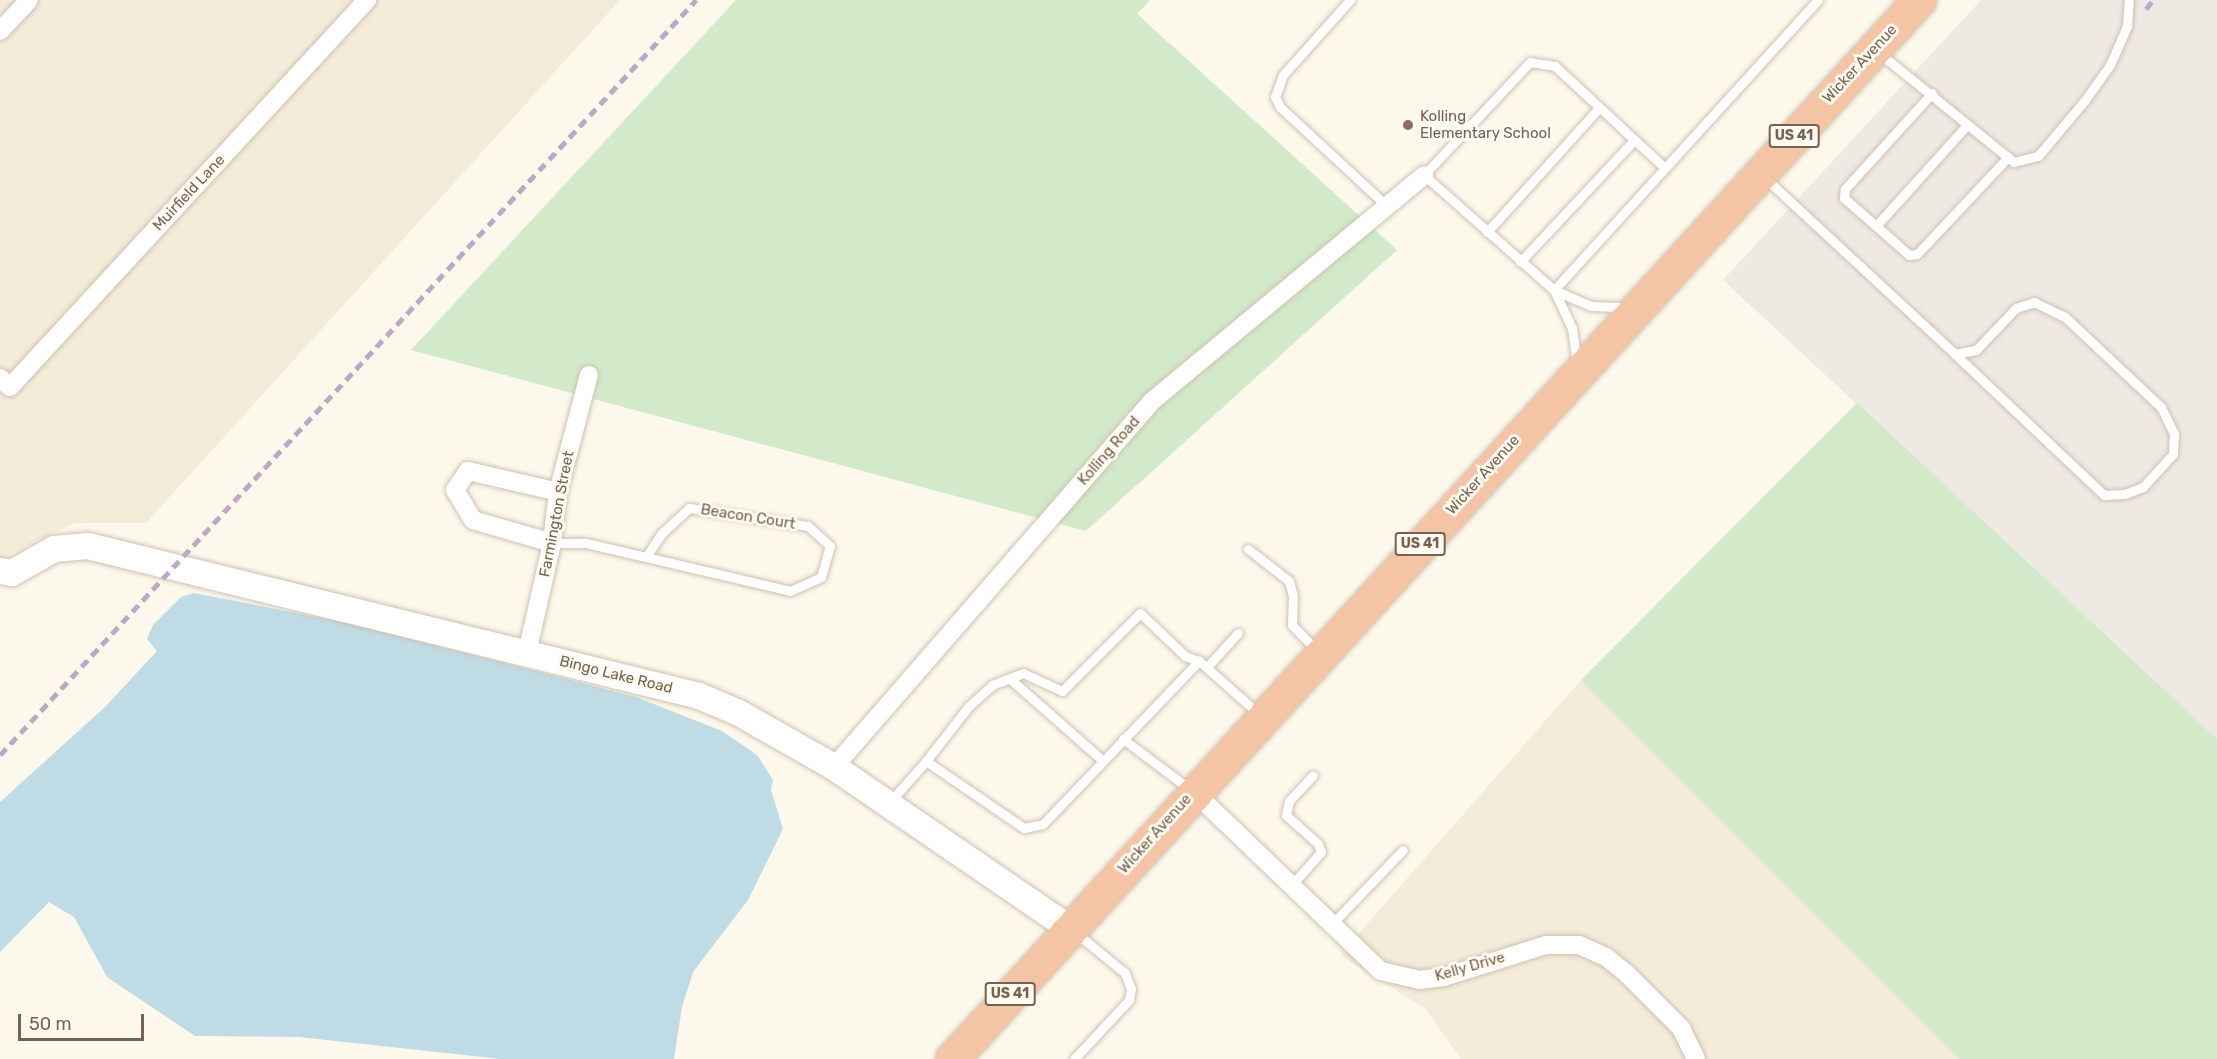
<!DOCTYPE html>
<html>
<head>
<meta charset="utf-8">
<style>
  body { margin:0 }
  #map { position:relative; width:2217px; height:1059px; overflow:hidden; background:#fcf8eb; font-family:Rubik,sans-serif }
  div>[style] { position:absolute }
  .residential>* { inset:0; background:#f4ebd9 }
  .industrial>* { inset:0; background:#eeeae3 }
  .green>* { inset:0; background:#d2eac9 }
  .water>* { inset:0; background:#bfdbe6 }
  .roads { filter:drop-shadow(0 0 2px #cfc1b0) drop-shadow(0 0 2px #cfc1b0) }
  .lane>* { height:9px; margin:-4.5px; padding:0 4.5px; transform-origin:4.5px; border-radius:4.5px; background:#fff }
  .street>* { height:18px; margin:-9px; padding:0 9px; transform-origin:9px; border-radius:9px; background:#fff }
  .secondary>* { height:26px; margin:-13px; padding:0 13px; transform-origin:13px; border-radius:13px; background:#fff }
  .highway>* { height:33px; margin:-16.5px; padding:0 16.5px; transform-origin:16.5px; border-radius:16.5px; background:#f4c4a4 }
  .rail>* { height:4.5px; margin-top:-2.25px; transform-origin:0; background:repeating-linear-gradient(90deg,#bda8c7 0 9px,transparent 0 15px) }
  .dots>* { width:16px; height:16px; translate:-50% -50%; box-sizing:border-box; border:3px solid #fffbf2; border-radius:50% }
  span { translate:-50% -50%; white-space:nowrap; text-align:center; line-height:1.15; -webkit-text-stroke:6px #fffbf2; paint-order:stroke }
  .shield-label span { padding:2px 4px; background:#fffbf2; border:2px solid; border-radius:4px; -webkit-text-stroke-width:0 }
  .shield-label { font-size:14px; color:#77624e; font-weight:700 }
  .street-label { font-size:15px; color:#77624e }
  .education-label { font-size:15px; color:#785e54 }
  .left { translate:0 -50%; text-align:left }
  .scale { position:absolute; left:18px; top:1014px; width:126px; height:27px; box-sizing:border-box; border:3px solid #77624e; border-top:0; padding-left:8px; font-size:18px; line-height:21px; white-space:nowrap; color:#77624e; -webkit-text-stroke:4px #fffbf2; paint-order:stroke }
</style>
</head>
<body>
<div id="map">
  <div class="residential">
    <div style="clip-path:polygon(0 0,620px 0,146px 523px,74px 523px,0 559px)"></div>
    <div style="clip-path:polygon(1581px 680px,1960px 1059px,1461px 1059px,1426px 1009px,1340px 955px)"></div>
  </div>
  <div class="industrial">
    <div style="clip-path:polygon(1981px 0,2217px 0,2217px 739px,1723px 280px)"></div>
  </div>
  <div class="green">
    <div style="clip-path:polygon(736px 0,1150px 0,1137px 14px,1397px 250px,1086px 531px,411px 350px)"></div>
    <div style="clip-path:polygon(1857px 403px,2217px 739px,2217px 1059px,1960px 1059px,1581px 680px)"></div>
  </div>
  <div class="water">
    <div style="clip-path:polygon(194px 593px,353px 624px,636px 697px,722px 731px,757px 755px,773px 780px,771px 790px,783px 829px,748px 900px,693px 972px,682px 1007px,674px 1059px,501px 1059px,299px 1037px,195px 1036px,107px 977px,74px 917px,49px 902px,0 952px,0 802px,105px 707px,157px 651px,147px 639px,153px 625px,181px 597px)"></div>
  </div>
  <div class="roads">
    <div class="lane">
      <div style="left:1350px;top:0;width:101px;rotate:131.8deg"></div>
      <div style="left:1283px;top:75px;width:23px;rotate:110deg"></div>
      <div style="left:1275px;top:97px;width:11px;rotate:63deg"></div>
      <div style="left:1280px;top:107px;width:146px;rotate:42.8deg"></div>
      <div style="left:1878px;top:52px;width:175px;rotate:39deg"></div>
      <div style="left:2014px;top:162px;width:25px;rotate:-14deg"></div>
      <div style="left:2038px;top:156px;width:73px;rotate:-50deg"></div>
      <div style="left:2085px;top:100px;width:43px;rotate:-54.5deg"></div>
      <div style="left:2110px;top:65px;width:43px;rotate:-66.4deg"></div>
      <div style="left:2127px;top:26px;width:26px;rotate:-86deg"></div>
      <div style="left:1932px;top:93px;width:130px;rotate:132.2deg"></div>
      <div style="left:1845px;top:189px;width:9px;rotate:96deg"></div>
      <div style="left:1844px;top:198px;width:86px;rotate:41.2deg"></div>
      <div style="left:1909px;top:255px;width:8px;rotate:-7deg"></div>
      <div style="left:1917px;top:254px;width:133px;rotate:-46.8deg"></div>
      <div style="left:1665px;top:168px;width:227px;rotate:-47.7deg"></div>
      <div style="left:1765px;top:178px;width:259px;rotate:42.8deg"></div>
      <div style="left:1955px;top:354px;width:21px;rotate:-11deg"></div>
      <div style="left:1976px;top:350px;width:58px;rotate:-46.4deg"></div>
      <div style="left:2016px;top:308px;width:19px;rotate:-18deg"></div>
      <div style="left:2034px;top:302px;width:34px;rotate:26deg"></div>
      <div style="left:2065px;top:317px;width:132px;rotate:43.2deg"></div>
      <div style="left:2161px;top:407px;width:30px;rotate:64deg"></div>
      <div style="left:2174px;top:434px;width:20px;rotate:93deg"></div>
      <div style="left:2173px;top:454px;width:45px;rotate:132.3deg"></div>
      <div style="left:2143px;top:487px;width:19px;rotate:159deg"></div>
      <div style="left:2125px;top:494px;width:21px;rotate:177deg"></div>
      <div style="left:2104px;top:495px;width:205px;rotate:-136.6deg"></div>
      <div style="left:1876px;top:226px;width:136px;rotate:-48deg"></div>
      <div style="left:1487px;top:232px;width:167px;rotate:-47.9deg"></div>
      <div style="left:1520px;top:262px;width:167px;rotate:-46.9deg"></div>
      <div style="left:1554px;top:290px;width:165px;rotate:-47.7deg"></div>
      <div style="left:1665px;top:168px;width:150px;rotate:-137.2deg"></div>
      <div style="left:1555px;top:66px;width:25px;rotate:-171deg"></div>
      <div style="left:1530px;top:62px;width:155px;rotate:133.2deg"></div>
      <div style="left:1424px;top:175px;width:174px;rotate:41.5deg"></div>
      <div style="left:1554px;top:290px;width:40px;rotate:23.4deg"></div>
      <div style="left:1591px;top:306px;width:36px;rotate:2deg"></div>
      <div style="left:1554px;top:290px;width:42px;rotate:64.7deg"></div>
      <div style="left:1572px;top:328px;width:36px;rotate:82deg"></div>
      <div style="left:552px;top:543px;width:34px"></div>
      <div style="left:586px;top:543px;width:210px;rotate:13.2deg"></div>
      <div style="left:790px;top:591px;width:34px;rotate:-24deg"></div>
      <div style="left:821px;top:577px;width:32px;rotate:-74deg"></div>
      <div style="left:830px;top:546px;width:30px;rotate:-138deg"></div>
      <div style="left:808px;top:526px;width:120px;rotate:-171.4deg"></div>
      <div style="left:689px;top:508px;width:38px;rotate:137deg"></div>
      <div style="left:661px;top:534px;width:27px;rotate:123deg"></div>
      <div style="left:1248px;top:549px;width:52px;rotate:38deg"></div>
      <div style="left:1289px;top:581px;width:16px;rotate:75deg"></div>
      <div style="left:1293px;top:596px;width:29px;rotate:92deg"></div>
      <div style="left:1292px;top:625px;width:37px;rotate:46deg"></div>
      <div style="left:1207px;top:667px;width:46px;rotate:-47.6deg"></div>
      <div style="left:1009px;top:678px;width:125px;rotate:41.4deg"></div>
      <div style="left:1123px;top:739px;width:85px;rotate:36.9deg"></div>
      <div style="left:926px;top:761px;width:70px;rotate:-52deg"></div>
      <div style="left:969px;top:706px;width:31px;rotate:-42deg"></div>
      <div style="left:992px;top:685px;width:33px;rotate:-21deg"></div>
      <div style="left:1023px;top:673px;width:43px;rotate:24.8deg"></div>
      <div style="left:1062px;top:691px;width:110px;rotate:-45deg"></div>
      <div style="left:1140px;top:613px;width:62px;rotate:43.7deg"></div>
      <div style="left:1185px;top:656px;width:15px;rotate:20deg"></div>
      <div style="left:889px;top:803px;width:56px;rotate:-48.6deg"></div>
      <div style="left:926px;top:761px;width:119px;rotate:34.4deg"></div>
      <div style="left:1024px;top:828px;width:19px;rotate:-12deg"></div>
      <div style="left:1043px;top:824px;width:226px;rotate:-46.3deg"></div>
      <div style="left:1199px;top:661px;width:81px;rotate:41.5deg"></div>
      <div style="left:1290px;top:887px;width:47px;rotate:-48.5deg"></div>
      <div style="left:1321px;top:852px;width:9px;rotate:-111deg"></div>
      <div style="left:1318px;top:844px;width:43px;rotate:-137.8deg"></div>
      <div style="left:1286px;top:815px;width:14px;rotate:-78deg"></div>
      <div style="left:1289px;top:801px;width:35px;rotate:-47deg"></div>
      <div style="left:1330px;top:926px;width:105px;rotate:-46.2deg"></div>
      <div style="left:1074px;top:1059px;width:81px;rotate:-47deg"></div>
      <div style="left:1129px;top:1000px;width:11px;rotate:-80deg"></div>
      <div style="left:1131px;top:989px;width:17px;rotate:-111deg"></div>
      <div style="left:1125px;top:973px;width:63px;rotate:-140.8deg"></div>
    </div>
    <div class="street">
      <div style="left:0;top:31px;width:42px;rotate:-46.9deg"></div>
      <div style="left:0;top:378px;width:13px;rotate:42deg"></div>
      <div style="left:10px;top:387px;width:527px;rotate:-47.31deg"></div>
      <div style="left:552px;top:543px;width:82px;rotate:-163.8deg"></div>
      <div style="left:473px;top:520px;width:35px;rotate:-121deg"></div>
      <div style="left:455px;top:490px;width:23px;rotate:-56deg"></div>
      <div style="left:468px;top:471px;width:92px;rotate:13.1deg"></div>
      <div style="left:527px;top:653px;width:113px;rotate:-77.2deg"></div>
      <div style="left:552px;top:543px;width:51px;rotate:-83.3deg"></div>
      <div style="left:558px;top:492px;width:121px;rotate:-75.2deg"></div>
      <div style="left:834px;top:767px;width:483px;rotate:-49deg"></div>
      <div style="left:1151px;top:402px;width:355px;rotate:-39.7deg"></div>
      <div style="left:1193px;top:791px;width:260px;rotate:43.8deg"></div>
      <div style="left:1381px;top:971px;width:39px;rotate:13deg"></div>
      <div style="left:1419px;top:980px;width:25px;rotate:-7deg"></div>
      <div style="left:1444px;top:977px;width:107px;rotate:-17.4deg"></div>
      <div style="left:1546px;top:945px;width:33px"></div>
      <div style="left:1579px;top:945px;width:30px;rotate:24deg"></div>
      <div style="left:1606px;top:957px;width:28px;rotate:39deg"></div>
      <div style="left:1628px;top:975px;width:75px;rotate:45deg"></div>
      <div style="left:1681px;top:1028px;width:34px;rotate:64deg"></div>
    </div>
    <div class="secondary">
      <div style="left:0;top:571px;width:12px;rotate:9deg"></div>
      <div style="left:12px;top:573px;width:48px;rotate:-29.7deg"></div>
      <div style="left:54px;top:549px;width:34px;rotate:-5deg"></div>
      <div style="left:88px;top:546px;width:629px;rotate:13.79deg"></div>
      <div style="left:699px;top:696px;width:43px;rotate:23deg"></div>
      <div style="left:739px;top:713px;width:109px;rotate:29.6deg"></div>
      <div style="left:834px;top:767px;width:285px;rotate:34.4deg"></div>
    </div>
    <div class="highway">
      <div style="left:952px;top:1059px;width:1434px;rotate:-47.6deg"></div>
    </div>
  </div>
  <div class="rail">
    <div style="left:2146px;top:9px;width:11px;rotate:-52deg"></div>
    <div style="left:0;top:755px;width:1027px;rotate:-47.33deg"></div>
  </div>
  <div class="dots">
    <div style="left:1408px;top:125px;background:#8d6e63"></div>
  </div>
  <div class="shield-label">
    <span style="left:1794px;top:136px">US 41</span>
    <span style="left:1420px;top:544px">US 41</span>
    <span style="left:1010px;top:994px">US 41</span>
  </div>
  <div class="street-label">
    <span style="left:1860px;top:64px;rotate:-47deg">Wicker Avenue</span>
    <span style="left:189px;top:193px;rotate:-47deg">Muirfield Lane</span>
    <span style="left:1109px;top:451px;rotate:-49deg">Kolling Road</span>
    <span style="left:1483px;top:475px;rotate:-48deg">Wicker Avenue</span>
    <span style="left:557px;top:514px;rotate:-79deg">Farmington Street</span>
    <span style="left:748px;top:517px;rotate:9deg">Beacon Court</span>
    <span style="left:616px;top:675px;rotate:14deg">Bingo Lake Road</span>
    <span style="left:1155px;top:834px;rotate:-48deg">Wicker Avenue</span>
    <span style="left:1470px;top:967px;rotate:-16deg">Kelly Drive</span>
  </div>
  <div class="education-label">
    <span class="left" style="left:1420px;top:125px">Kolling<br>Elementary School</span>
  </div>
  <div class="scale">50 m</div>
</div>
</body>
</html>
